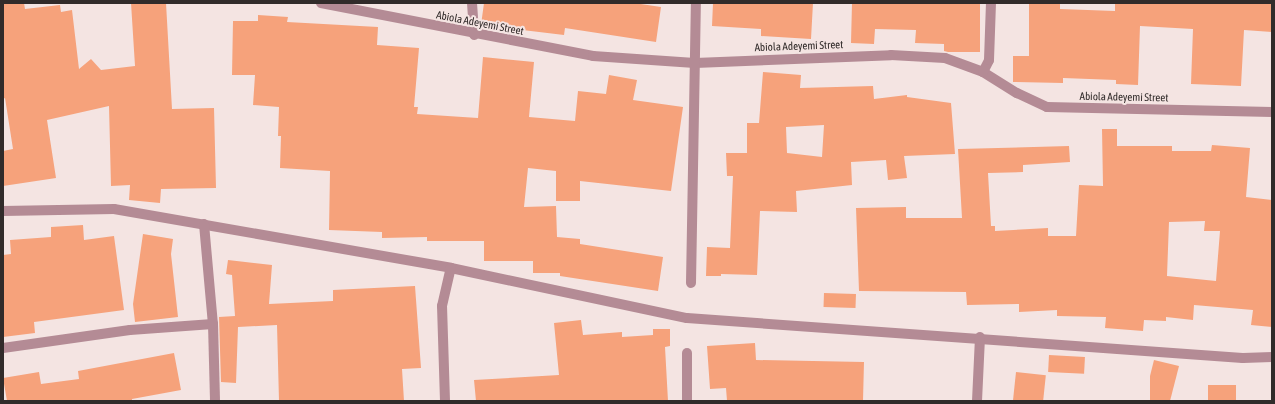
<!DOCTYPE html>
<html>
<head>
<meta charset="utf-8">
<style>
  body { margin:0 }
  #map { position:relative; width:1275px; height:404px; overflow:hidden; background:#f4e4e2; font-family:"Asap Condensed",sans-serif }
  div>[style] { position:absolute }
  .building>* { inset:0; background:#f6a27b; transform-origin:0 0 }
  .minor>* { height:10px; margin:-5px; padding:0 5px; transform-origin:5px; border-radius:5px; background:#b48b95 }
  span { translate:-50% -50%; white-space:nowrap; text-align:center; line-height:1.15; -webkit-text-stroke:4px #f4e4e2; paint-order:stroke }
  .street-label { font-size:11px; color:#312b2a }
  .frame { position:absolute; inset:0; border:4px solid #312b2a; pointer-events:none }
</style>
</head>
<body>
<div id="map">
  <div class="building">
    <div style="clip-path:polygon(3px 3px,24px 3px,25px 9px,60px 5px,61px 12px,72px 10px,79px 69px,91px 59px,101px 70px,135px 66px,131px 3px,166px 3px,172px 109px,214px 108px,216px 188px,161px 189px,160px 203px,129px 200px,130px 185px,111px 186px,109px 106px,47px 120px,56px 178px,3px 186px,3px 151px,13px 149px,5px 98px,3px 99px)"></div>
    <div style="clip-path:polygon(484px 3px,634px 3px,661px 7px,656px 42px,565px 28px,564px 35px,481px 25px)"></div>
    <div style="clip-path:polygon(713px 3px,813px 3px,811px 39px,761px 36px,761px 29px,712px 26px)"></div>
    <div style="clip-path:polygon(852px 3px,980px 3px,980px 52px,948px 52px,944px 51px,944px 44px,915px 43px,916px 30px,875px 29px,874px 44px,851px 43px)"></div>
    <div style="clip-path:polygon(1029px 3px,1060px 3px,1060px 9px,1115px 11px,1115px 3px,1272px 3px,1272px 32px,1244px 30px,1241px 86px,1191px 84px,1193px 29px,1140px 26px,1138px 85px,1116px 84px,1116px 80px,1063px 78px,1063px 83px,1013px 82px,1013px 56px,1029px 56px)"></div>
    <div style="clip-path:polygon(258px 15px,288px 17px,287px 22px,378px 27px,377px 45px,419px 48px,414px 107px,418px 107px,417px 114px,478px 118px,483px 57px,534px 62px,529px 117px,575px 121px,578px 91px,606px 94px,609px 75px,637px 80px,633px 100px,683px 107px,671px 191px,580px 181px,580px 201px,556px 201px,556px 171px,528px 168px,524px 207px,556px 206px,557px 237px,580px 239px,580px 244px,663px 257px,658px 291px,560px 276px,560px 273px,533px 273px,533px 261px,484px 261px,484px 241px,427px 241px,427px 237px,382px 238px,382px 232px,329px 230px,330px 171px,280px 168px,281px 136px,278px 136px,279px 107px,253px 105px,255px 75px,232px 75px,233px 21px,258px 21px)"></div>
    <div style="clip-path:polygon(evenodd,763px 72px,801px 75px,800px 88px,873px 86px,874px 99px,907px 95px,907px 97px,951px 103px,955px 154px,904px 156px,907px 178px,888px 180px,886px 160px,851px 162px,852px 185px,796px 191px,797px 212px,760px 211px,757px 275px,721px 274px,721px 276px,706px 276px,707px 247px,730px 248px,733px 176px,727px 176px,726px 153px,747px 153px,747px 123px,759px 123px,763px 72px,824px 125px,822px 157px,787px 153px,786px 127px,824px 125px)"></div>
    <div style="clip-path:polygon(evenodd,1102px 129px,1117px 129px,1117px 146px,1172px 146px,1172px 151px,1211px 151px,1212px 145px,1250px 148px,1246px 197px,1272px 200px,1272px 327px,1251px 325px,1253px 310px,1194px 305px,1193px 320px,1166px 317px,1166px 321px,1144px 320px,1143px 331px,1105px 328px,1106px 317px,1057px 316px,1057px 310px,1019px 312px,1019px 304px,967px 305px,966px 292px,859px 291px,856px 208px,906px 207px,906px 218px,962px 218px,958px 149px,1069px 146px,1070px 162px,1023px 165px,1023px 172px,988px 173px,991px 226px,995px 226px,995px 231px,1048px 228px,1048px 236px,1076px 236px,1079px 185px,1103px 186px,1102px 129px,1205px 221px,1204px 231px,1220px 231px,1216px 281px,1167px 276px,1169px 222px,1205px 221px)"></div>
    <div style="clip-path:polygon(83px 225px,84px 240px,114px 236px,124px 310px,34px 322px,35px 333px,3px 337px,3px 255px,11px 254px,10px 240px,51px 237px,51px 227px)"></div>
    <div style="clip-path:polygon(143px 234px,173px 239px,171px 254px,178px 317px,135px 322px,133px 304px)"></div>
    <div style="clip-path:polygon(228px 260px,272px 265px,269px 304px,333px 301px,333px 290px,415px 286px,421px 368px,402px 369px,404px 401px,279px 401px,277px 325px,238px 327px,236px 383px,221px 382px,219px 317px,235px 316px,232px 275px,226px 274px)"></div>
    <div style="left:824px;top:293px;width:32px;height:14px;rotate:2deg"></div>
    <div style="clip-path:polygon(581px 320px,583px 335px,622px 332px,622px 337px,653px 335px,653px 329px,670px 329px,670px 346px,665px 347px,668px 401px,476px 401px,474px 380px,559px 375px,554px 323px)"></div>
    <div style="clip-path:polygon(755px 343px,756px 360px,864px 362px,863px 401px,727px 401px,726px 388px,710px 389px,707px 346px)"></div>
    <div style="clip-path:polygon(174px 353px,181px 390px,132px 399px,132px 401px,7px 401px,3px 378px,39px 372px,41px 384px,79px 379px,78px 371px)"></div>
    <div style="left:1049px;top:355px;width:36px;height:17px;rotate:3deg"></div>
    <div style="clip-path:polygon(1154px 360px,1179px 366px,1170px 401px,1150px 401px,1150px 376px)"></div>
    <div style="left:1016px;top:372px;width:30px;height:29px;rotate:6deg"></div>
    <div style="left:1208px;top:385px;width:28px;height:16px"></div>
  </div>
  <div class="minor">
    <div style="left:321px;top:3px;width:277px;rotate:11deg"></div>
    <div style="left:593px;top:56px;width:102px;rotate:3.9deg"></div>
    <div style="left:695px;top:63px;width:196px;rotate:-2.3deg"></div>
    <div style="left:891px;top:55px;width:54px;rotate:3.2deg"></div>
    <div style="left:945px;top:58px;width:40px;rotate:20.2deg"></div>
    <div style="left:983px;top:72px;width:40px;rotate:32deg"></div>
    <div style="left:1017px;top:93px;width:33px;rotate:25deg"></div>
    <div style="left:1047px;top:107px;width:225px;rotate:1.3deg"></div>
    <div style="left:472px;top:3px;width:32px;rotate:86deg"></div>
    <div style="left:983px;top:72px;width:13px;rotate:-63deg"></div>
    <div style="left:989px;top:60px;width:57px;rotate:-88deg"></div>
    <div style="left:3px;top:211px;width:111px;rotate:-1deg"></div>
    <div style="left:114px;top:209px;width:342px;rotate:9.9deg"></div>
    <div style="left:451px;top:268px;width:241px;rotate:12deg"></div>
    <div style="left:687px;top:318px;width:557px;rotate:4.11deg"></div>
    <div style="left:1243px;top:358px;width:29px;rotate:-2deg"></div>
    <div style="left:204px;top:224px;width:100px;rotate:84.9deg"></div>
    <div style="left:213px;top:324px;width:77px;rotate:88.5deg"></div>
    <div style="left:691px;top:283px;width:280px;rotate:-89deg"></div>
    <div style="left:3px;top:348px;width:128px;rotate:-8.1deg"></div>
    <div style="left:130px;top:330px;width:83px;rotate:-4.1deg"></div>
    <div style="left:687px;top:353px;width:48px;rotate:90deg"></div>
    <div style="left:445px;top:401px;width:95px;rotate:-91.8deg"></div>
    <div style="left:442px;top:306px;width:39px;rotate:-77deg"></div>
    <div style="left:977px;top:401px;width:64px;rotate:-87.3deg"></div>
  </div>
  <div class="street-label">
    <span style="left:480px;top:23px;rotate:11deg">Abiola Adeyemi Street</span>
    <span style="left:799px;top:46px;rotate:-2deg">Abiola Adeyemi Street</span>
    <span style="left:1124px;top:97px;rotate:1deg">Abiola Adeyemi Street</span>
  </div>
  <div class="frame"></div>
</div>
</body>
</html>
